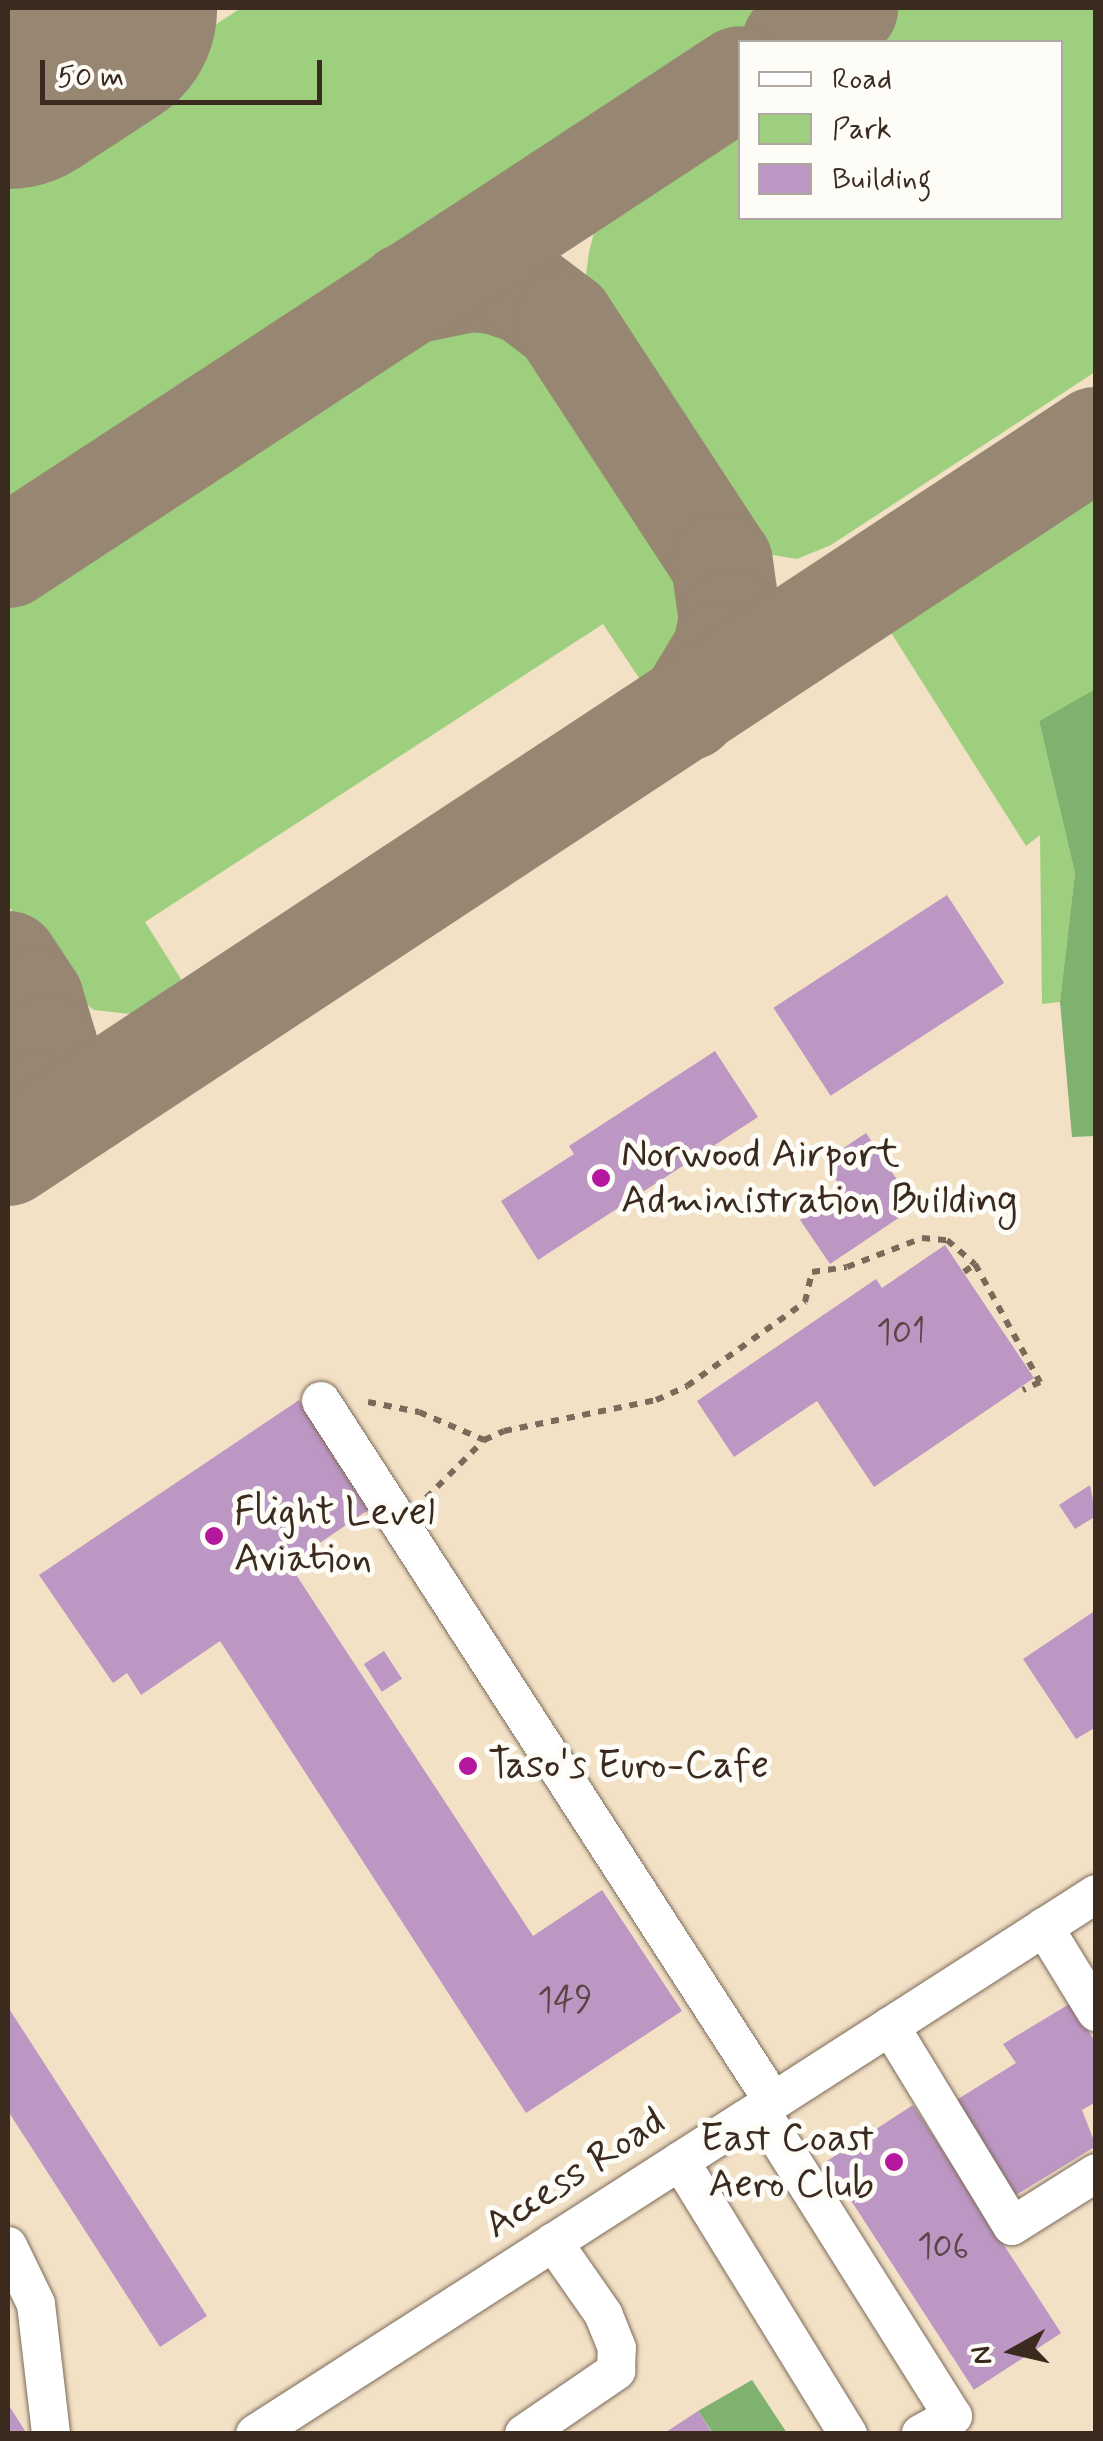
<!DOCTYPE html>
<html>
<head>
<meta charset="utf-8">
<style>
  body { margin:0 }
  #map { position:relative; width:1103px; height:2441px; overflow:hidden; background:#f3e1c6; font-family:Mynerve,sans-serif }
  div>[style] { position:absolute }
  .green>* { inset:0; background:#9dcf7f }
  .forest>* { inset:0; background:#7eb26e }
  .taxiway>* { height:102px; margin:-51px; padding:0 51px; transform-origin:51px; border-radius:51px; background:#978672 }
  .runway>* { height:255px; margin:-127.5px; padding:0 127.5px; transform-origin:127.5px; border-radius:127.5px; background:#978672 }
  .building>* { inset:0; background:#bc97c3; transform-origin:0 0 }
  .path>* { height:6px; margin-top:-3px; transform-origin:0; background:repeating-linear-gradient(90deg,#7b6a59 0 8px,transparent 0 16px) }
  .roads { filter:drop-shadow(0 0 2px #7b6a59) drop-shadow(0 0 2px #7b6a59) }
  .minor>* { height:38px; margin:-19px; padding:0 19px; transform-origin:19px; border-radius:19px; background:#fff }
  .dots>* { width:28px; height:28px; translate:-50% -50%; box-sizing:border-box; border:5px solid #fdfcf7; border-radius:50% }
  span { translate:-50% -50%; white-space:nowrap; text-align:center; line-height:1.15; -webkit-text-stroke:10px #fdfcf7; paint-order:stroke }
  .number-label { font-size:35px; color:#5b4547 }
  .number-label span { -webkit-text-stroke-width:0 }
  .poi-label { font-size:40px; color:#3b2a1e }
  .left { translate:0 -50%; text-align:left }
  .right { translate:-100% -50%; text-align:right }
  .street-label { font-size:40px; color:#3b2a1e }
  .frame { position:absolute; inset:0; border:10px solid #3b2a1e; pointer-events:none }
  .legend { position:absolute; left:738px; top:40px; width:325px; height:180px; box-sizing:border-box; background:#fdfcf7; border:2px solid #afa8a0; margin:0; padding:12px 18px; list-style:none; font-size:30px; color:#3b2a1e }
  .legend li { display:flex; align-items:center; gap:20px; height:50px }
  .legend b { width:50px; border:2px solid #afa8a0 }
  .north { position:absolute; left:963px; top:2301px; width:100px; height:100px; -webkit-text-stroke:8px #fdfcf7; paint-order:stroke; rotate:262deg; font-size:28px; font-weight:700; line-height:40px; text-align:center; color:#3b2a1e }
  .north::after { content:''; display:block; margin:auto; width:35px; height:45px; background:#3b2a1e; clip-path:polygon(50% 0,100% 100%,50% 72%,0 100%) }
  .scale { position:absolute; left:40px; top:60px; width:282px; height:45px; box-sizing:border-box; border:5px solid #3b2a1e; border-top:0; padding-left:12px; font-size:30px; line-height:35px; white-space:nowrap; color:#3b2a1e; -webkit-text-stroke:8px #fdfcf7; paint-order:stroke }
</style>
</head>
<body>
<div id="map">
  <div class="green">
    <div style="clip-path:polygon(241px 8px,791px 8px,8px 520px,8px 161px)"></div>
    <div style="clip-path:polygon(900px 8px,1095px 8px,1095px 372px,831px 545px,797px 559px,773px 555px,741px 533px,602px 323px,586px 275px,589px 252px,595px 228px,630px 184px,740px 112px,740px 218px,1060px 218px,1060px 42px,847px 42px)"></div>
    <div style="clip-path:polygon(466px 312px,508px 322px,544px 346px,686px 563px,697px 604px,690px 656px,673px 681px,651px 696px,603px 624px,145px 922px,193px 998px,157px 1017px,94px 1010px,59px 983px,8px 905px,8px 593px,424px 320px)"></div>
    <div style="clip-path:polygon(1095px 480px,1095px 689px,1039px 721px,1075px 873px,1060px 1002px,1042px 1004px,1040px 835px,1026px 846px,883px 620px)"></div>
  </div>
  <div class="forest">
    <div style="clip-path:polygon(1095px 689px,1095px 1136px,1072px 1137px,1060px 1002px,1075px 873px,1039px 721px)"></div>
    <div style="clip-path:polygon(752px 2380px,787px 2433px,713px 2433px,698px 2411px)"></div>
  </div>
  <div class="taxiway">
    <div style="left:793px;top:42px;width:64px;rotate:-32.2deg"></div>
    <div style="left:407px;top:294px;width:64px;rotate:-11.7deg"></div>
    <div style="left:470px;top:281px;width:25px;rotate:5deg"></div>
    <div style="left:495px;top:283px;width:34px;rotate:19deg"></div>
    <div style="left:527px;top:294px;width:46px;rotate:37.1deg"></div>
    <div style="left:564px;top:322px;width:288px;rotate:56.8deg"></div>
    <div style="left:722px;top:563px;width:59px;rotate:82.1deg"></div>
    <div style="left:730px;top:621px;width:31px;rotate:103deg"></div>
    <div style="left:723px;top:651px;width:68px;rotate:121.1deg"></div>
    <div style="left:8px;top:557px;width:875px;rotate:-33.25deg"></div>
    <div style="left:8px;top:962px;width:45px;rotate:56.7deg"></div>
    <div style="left:33px;top:1000px;width:49px;rotate:73.4deg"></div>
    <div style="left:47px;top:1047px;width:59px;rotate:100.7deg"></div>
    <div style="left:36px;top:1105px;width:54px;rotate:121.3deg"></div>
    <div style="left:8px;top:1155px;width:1303px;rotate:-33.39deg"></div>
  </div>
  <div class="runway">
    <div style="left:8px;top:61px;width:97px;rotate:-33.2deg"></div>
  </div>
  <div class="building">
    <div style="left:947px;top:895px;width:105px;height:207px;rotate:57deg"></div>
    <div style="clip-path:polygon(715px 1051px,758px 1117px,538px 1260px,501px 1201px,574px 1154px,569px 1146px)"></div>
    <div style="clip-path:polygon(866px 1133px,915px 1207px,830px 1264px,800px 1220px,843px 1191px,824px 1161px)"></div>
    <div style="clip-path:polygon(945px 1245px,1034px 1378px,874px 1487px,817px 1401px,734px 1457px,697px 1401px,876px 1279px,882px 1288px)"></div>
    <div style="clip-path:polygon(299px 1400px,371px 1508px,289px 1564px,533px 1936px,602px 1890px,682px 2011px,526px 2113px,220px 1641px,141px 1695px,127px 1673px,113px 1683px,39px 1575px)"></div>
    <div style="clip-path:polygon(1090px 1485px,1096px 1516px,1075px 1529px,1059px 1505px)"></div>
    <div style="clip-path:polygon(1096px 1610px,1096px 1727px,1076px 1739px,1023px 1659px)"></div>
    <div style="left:384px;top:1651px;width:33px;height:24px;rotate:57deg"></div>
    <div style="clip-path:polygon(1071px 2003px,1096px 2043px,1096px 2102px,1082px 2110px,1096px 2146px,1008px 2200px,950px 2104px,1016px 2063px,1003px 2044px)"></div>
    <div style="clip-path:polygon(8px 2007px,207px 2316px,160px 2347px,8px 2111px)"></div>
    <div style="left:913px;top:2105px;width:272px;height:104px;rotate:57deg"></div>
    <div style="clip-path:polygon(8px 2404px,27px 2434px,8px 2434px)"></div>
    <div style="clip-path:polygon(698px 2411px,713px 2434px,663px 2434px)"></div>
  </div>
  <div class="path">
    <div style="left:964px;top:1272px;width:14px;rotate:-36deg"></div>
    <div style="left:975px;top:1264px;width:135px;rotate:61.2deg"></div>
    <div style="left:1040px;top:1382px;width:19px;rotate:155deg"></div>
    <div style="left:368px;top:1402px;width:52px;rotate:11.1deg"></div>
    <div style="left:419px;top:1412px;width:71px;rotate:23.3deg"></div>
    <div style="left:426px;top:1498px;width:82px;rotate:-45deg"></div>
    <div style="left:484px;top:1440px;width:22px;rotate:-24deg"></div>
    <div style="left:504px;top:1431px;width:155px;rotate:-11.5deg"></div>
    <div style="left:656px;top:1400px;width:34px;rotate:-24deg"></div>
    <div style="left:687px;top:1386px;width:145px;rotate:-35.4deg"></div>
    <div style="left:805px;top:1302px;width:31px;rotate:-77deg"></div>
    <div style="left:812px;top:1272px;width:35px;rotate:-8deg"></div>
    <div style="left:847px;top:1267px;width:80px;rotate:-21.1deg"></div>
    <div style="left:922px;top:1238px;width:25px;rotate:5deg"></div>
    <div style="left:947px;top:1240px;width:37px;rotate:41deg"></div>
  </div>
  <div class="roads">
    <div class="minor">
      <div style="left:321px;top:1401px;width:833px;rotate:57.15deg"></div>
      <div style="left:1044px;top:1927px;width:100px;rotate:58.5deg"></div>
      <div style="left:890px;top:2026px;width:234px;rotate:58.6deg"></div>
      <div style="left:1012px;top:2226px;width:99px;rotate:-32.2deg"></div>
      <div style="left:760px;top:2110px;width:362px;rotate:57.8deg"></div>
      <div style="left:953px;top:2416px;width:37px;rotate:151deg"></div>
      <div style="left:680px;top:2161px;width:321px;rotate:58.4deg"></div>
      <div style="left:8px;top:2246px;width:64px;rotate:64.2deg"></div>
      <div style="left:36px;top:2304px;width:131px;rotate:83.4deg"></div>
      <div style="left:255px;top:2434px;width:999px;rotate:-32.7deg"></div>
      <div style="left:524px;top:2434px;width:112px;rotate:-34.4deg"></div>
      <div style="left:616px;top:2371px;width:23px;rotate:-88deg"></div>
      <div style="left:617px;top:2348px;width:35px;rotate:-112deg"></div>
      <div style="left:604px;top:2315px;width:89px;rotate:-124.9deg"></div>
    </div>
  </div>
  <div class="dots">
    <div style="left:601px;top:1178px;background:#b5179e"></div>
    <div style="left:214px;top:1536px;background:#b5179e"></div>
    <div style="left:468px;top:1766px;background:#b5179e"></div>
    <div style="left:894px;top:2162px;background:#b5179e"></div>
  </div>
  <div class="number-label">
    <span style="left:901px;top:1333px">101</span>
    <span style="left:565px;top:2001px">149</span>
    <span style="left:943px;top:2247px">106</span>
  </div>
  <div class="poi-label">
    <span class="left" style="left:621px;top:1178px">Norwood Airport<br>Administration Building</span>
    <span class="left" style="left:234px;top:1536px">Flight Level<br>Aviation</span>
    <span class="left" style="left:488px;top:1766px">Taso's Euro-Cafe</span>
    <span class="right" style="left:874px;top:2162px">East Coast<br>Aero Club</span>
  </div>
  <div class="street-label">
    <span style="left:575px;top:2174px;rotate:-33deg">Access Road</span>
  </div>
  <div class="frame"></div>
  <ul class="legend">
  <li><b style="height:12px;background:#fff"></b>Road</li>
  <li><b style="height:28px;background:#9dcf7f"></b>Park</li>
  <li><b style="height:28px;background:#bc97c3"></b>Building</li>
  </ul>
  <div class="north">N</div>
  <div class="scale">50 m</div>
</div>
</body>
</html>
